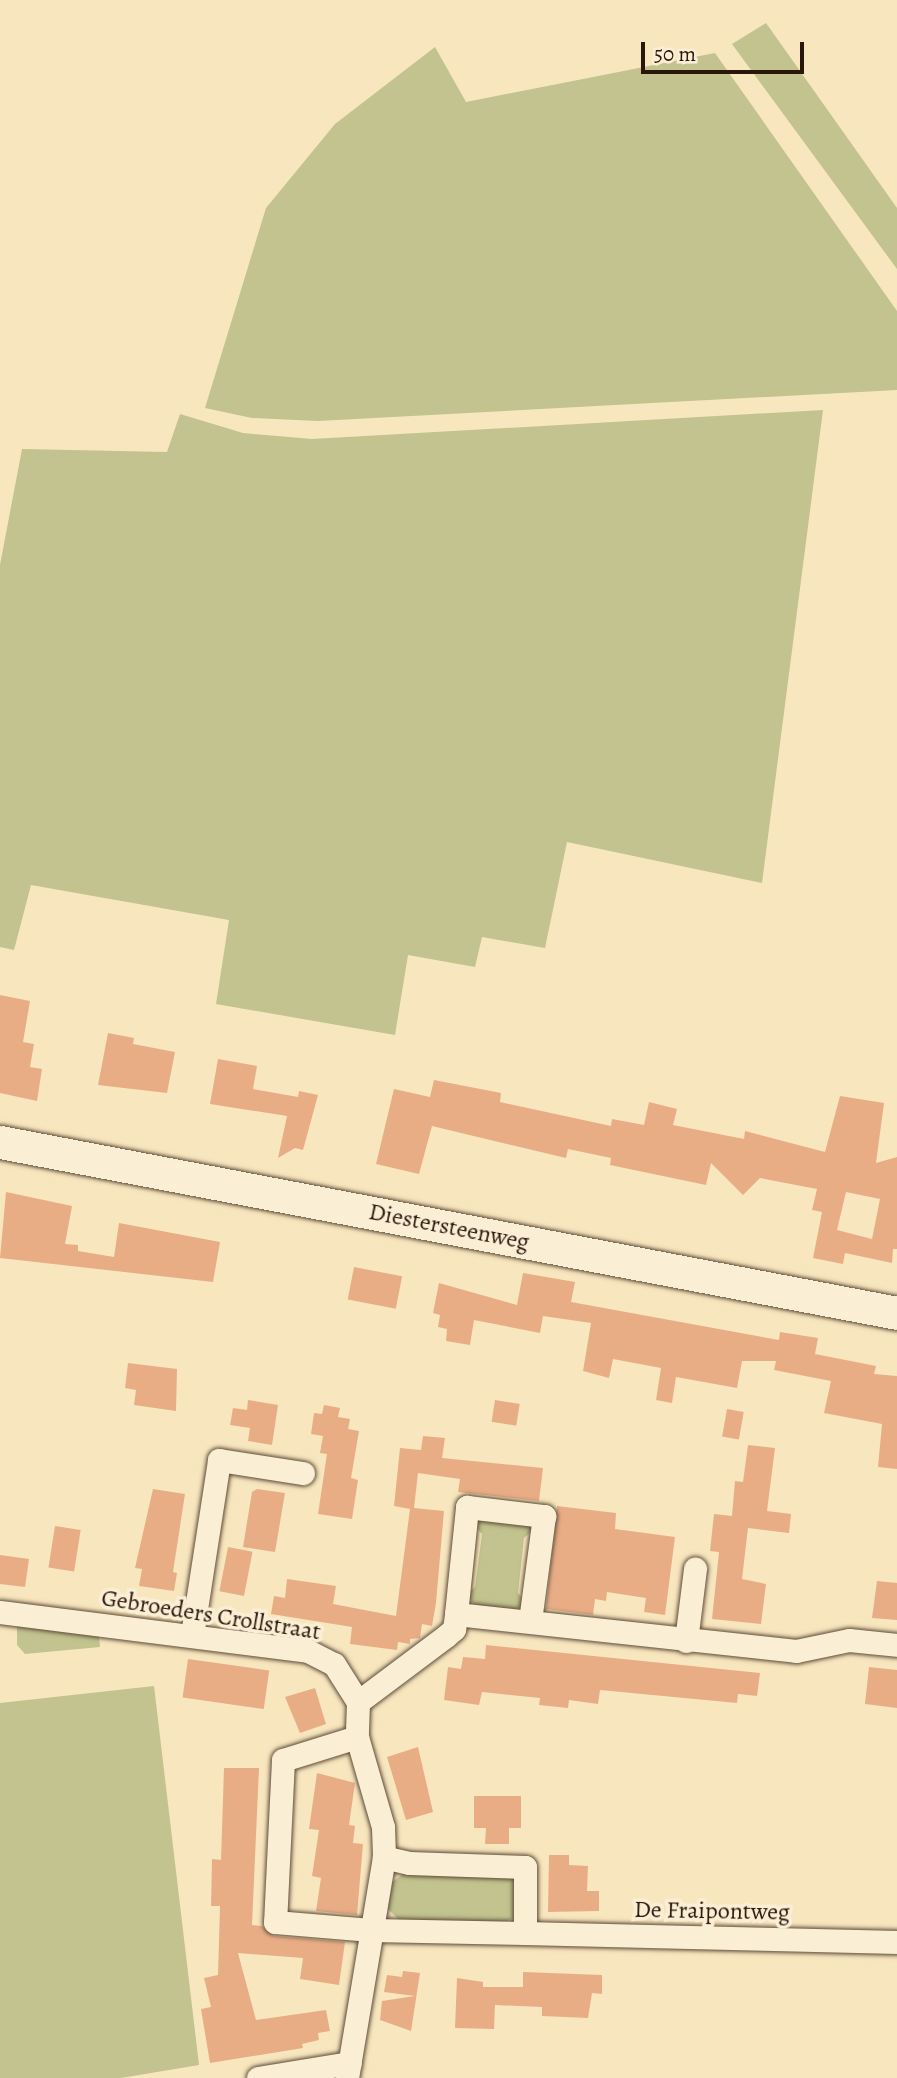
<!DOCTYPE html>
<html>
<head>
<meta charset="utf-8">
<style>
  body { margin:0 }
  #map { position:relative; width:897px; height:2078px; overflow:hidden; background:#f8e6be; font-family:Alegreya,serif }
  div>[style] { position:absolute }
  .green>* { inset:0; background:#c2c38e }
  .building>* { inset:0; background:#e9ad86; transform-origin:0 0 }
  .roads { filter:drop-shadow(0 0 2px #5d4b38) drop-shadow(0 0 2px #5d4b38) }
  .street>* { height:23px; margin:-11.5px; padding:0 11.5px; transform-origin:11.5px; border-radius:11.5px; background:#faefd5 }
  .secondary>* { height:33px; margin:-16.5px; padding:0 16.5px; transform-origin:16.5px; border-radius:16.5px; background:#faefd5 }
  span { translate:-50% -50%; white-space:nowrap; text-align:center; line-height:1.15; -webkit-text-stroke:7px #faefd5; paint-order:stroke }
  .street-label { font-size:24px; color:#29170c }
  .scale { position:absolute; left:641px; top:42px; width:163px; height:32px; box-sizing:border-box; border:4px solid #29170c; border-top:0; padding-left:9px; font-size:21px; line-height:24px; white-space:nowrap; color:#29170c; -webkit-text-stroke:5px #faefd5; paint-order:stroke }
</style>
</head>
<body>
<div id="map">
  <div class="green">
    <div style="clip-path:polygon(766px 23px,897px 208px,897px 269px,732px 44px)"></div>
    <div style="clip-path:polygon(435px 47px,466px 102px,715px 53px,897px 311px,897px 390px,318px 421px,252px 418px,205px 408px,266px 208px,335px 124px)"></div>
    <div style="clip-path:polygon(823px 410px,762px 883px,567px 842px,545px 948px,482px 937px,475px 967px,408px 955px,395px 1035px,216px 1004px,229px 920px,31px 885px,14px 950px,0 947px,0 565px,22px 449px,167px 452px,180px 414px,243px 433px,312px 439px)"></div>
    <div style="clip-path:polygon(478px 1518px,526px 1522px,532px 1531px,524px 1538px,518px 1593px,525px 1602px,517px 1609px,476px 1606px,466px 1595px,475px 1587px,482px 1534px,473px 1523px)"></div>
    <div style="clip-path:polygon(17px 1625px,99px 1636px,100px 1647px,25px 1654px,17px 1645px)"></div>
    <div style="clip-path:polygon(154px 1686px,199px 2065px,121px 2078px,0 2078px,0 1703px)"></div>
    <div style="clip-path:polygon(403px 1874px,511px 1875px,516px 1879px,516px 1916px,504px 1923px,399px 1920px,385px 1906px,391px 1883px)"></div>
  </div>
  <div class="building">
    <div style="clip-path:polygon(0 995px,30px 1001px,23px 1042px,34px 1044px,30px 1067px,42px 1069px,37px 1101px,0 1093px)"></div>
    <div style="clip-path:polygon(108px 1033px,134px 1038px,133px 1044px,175px 1052px,167px 1093px,98px 1085px)"></div>
    <div style="clip-path:polygon(218px 1059px,257px 1066px,253px 1089px,298px 1097px,299px 1091px,318px 1095px,303px 1150px,295px 1148px,278px 1158px,287px 1116px,210px 1104px)"></div>
    <div style="clip-path:polygon(evenodd,434px 1080px,501px 1093px,500px 1102px,611px 1126px,612px 1119px,644px 1125px,649px 1102px,677px 1109px,673px 1125px,744px 1139px,745px 1131px,825px 1152px,840px 1096px,884px 1103px,876px 1163px,897px 1157px,897px 1249px,893px 1249px,892px 1263px,845px 1253px,843px 1264px,813px 1258px,822px 1212px,812px 1210px,817px 1189px,760px 1178px,743px 1195px,711px 1163px,706px 1185px,610px 1165px,611px 1158px,568px 1149px,566px 1158px,432px 1126px,419px 1174px,376px 1164px,394px 1089px,430px 1097px,434px 1080px,846px 1192px,880px 1199px,872px 1239px,837px 1230px,846px 1192px)"></div>
    <div style="clip-path:polygon(6px 1192px,72px 1206px,65px 1244px,78px 1245px,78px 1251px,114px 1257px,119px 1223px,220px 1242px,213px 1282px,0 1258px)"></div>
    <div style="left:354px;top:1267px;width:49px;height:33px;rotate:11deg"></div>
    <div style="clip-path:polygon(523px 1273px,575px 1282px,571px 1302px,779px 1340px,780px 1332px,818px 1338px,815px 1354px,876px 1366px,874px 1374px,897px 1376px,897px 1469px,878px 1467px,882px 1424px,824px 1413px,831px 1381px,774px 1370px,776px 1361px,742px 1361px,737px 1388px,676px 1377px,672px 1403px,656px 1400px,661px 1368px,613px 1359px,609px 1378px,583px 1371px,591px 1323px,543px 1316px,540px 1333px,474px 1320px,470px 1345px,446px 1341px,447px 1329px,438px 1327px,440px 1315px,433px 1313px,439px 1283px,517px 1305px)"></div>
    <div style="clip-path:polygon(128px 1363px,177px 1369px,176px 1411px,134px 1405px,136px 1390px,125px 1388px)"></div>
    <div style="clip-path:polygon(248px 1400px,278px 1405px,272px 1445px,248px 1441px,250px 1428px,230px 1425px,233px 1408px,247px 1410px)"></div>
    <div style="left:495px;top:1400px;width:25px;height:22px;rotate:9deg"></div>
    <div style="clip-path:polygon(324px 1405px,340px 1408px,338px 1417px,350px 1419px,348px 1429px,359px 1431px,351px 1478px,358px 1480px,352px 1519px,318px 1514px,327px 1454px,320px 1453px,323px 1436px,311px 1434px,314px 1413px,322px 1414px)"></div>
    <div style="left:727px;top:1409px;width:17px;height:28px;rotate:10deg"></div>
    <div style="clip-path:polygon(423px 1436px,445px 1438px,442px 1458px,543px 1468px,539px 1501px,458px 1492px,460px 1479px,418px 1473px,414px 1508px,444px 1511px,436px 1603px,432px 1626px,422px 1624px,420px 1638px,410px 1639px,410px 1644px,398px 1642px,397px 1650px,350px 1644px,352px 1627px,271px 1614px,274px 1596px,285px 1598px,287px 1579px,336px 1586px,333px 1604px,396px 1616px,410px 1509px,394px 1506px,400px 1448px,421px 1450px)"></div>
    <div style="clip-path:polygon(748px 1445px,775px 1448px,767px 1511px,791px 1514px,789px 1533px,748px 1528px,742px 1579px,766px 1584px,761px 1624px,712px 1619px,719px 1552px,710px 1551px,714px 1514px,732px 1516px,735px 1481px,743px 1482px)"></div>
    <div style="clip-path:polygon(153px 1489px,185px 1494px,173px 1572px,177px 1573px,174px 1591px,139px 1586px,142px 1569px,135px 1568px)"></div>
    <div style="clip-path:polygon(257px 1489px,285px 1493px,275px 1552px,243px 1547px,252px 1492px)"></div>
    <div style="clip-path:polygon(557px 1506px,616px 1513px,615px 1529px,675px 1537px,665px 1615px,644px 1612px,646px 1598px,607px 1592px,606px 1601px,595px 1599px,593px 1615px,546px 1609px)"></div>
    <div style="left:55px;top:1526px;width:26px;height:42px;rotate:9deg"></div>
    <div style="left:228px;top:1547px;width:25px;height:45px;rotate:11deg"></div>
    <div style="clip-path:polygon(0 1555px,29px 1559px,25px 1587px,0 1584px)"></div>
    <div style="clip-path:polygon(877px 1581px,897px 1583px,897px 1620px,872px 1618px)"></div>
    <div style="clip-path:polygon(486px 1645px,760px 1673px,757px 1696px,738px 1694px,737px 1703px,600px 1690px,598px 1704px,569px 1700px,568px 1708px,539px 1705px,540px 1698px,482px 1692px,479px 1705px,444px 1700px,448px 1667px,461px 1669px,463px 1657px,485px 1659px)"></div>
    <div style="left:188px;top:1659px;width:82px;height:39px;rotate:8deg"></div>
    <div style="clip-path:polygon(869px 1667px,897px 1670px,897px 1708px,865px 1704px)"></div>
    <div style="clip-path:polygon(315px 1688px,326px 1724px,300px 1733px,285px 1697px)"></div>
    <div style="clip-path:polygon(418px 1747px,433px 1812px,406px 1820px,387px 1757px)"></div>
    <div style="clip-path:polygon(224px 1768px,259px 1768px,252px 1925px,262px 1926px,274px 1936px,345px 1942px,339px 1985px,300px 1979px,303px 1958px,238px 1953px,256px 2020px,326px 2010px,330px 2031px,318px 2033px,319px 2040px,302px 2044px,303px 2048px,210px 2063px,201px 2009px,211px 2007px,204px 1978px,218px 1975px,220px 1906px,211px 1906px,212px 1859px,221px 1860px)"></div>
    <div style="clip-path:polygon(317px 1773px,355px 1783px,349px 1825px,355px 1826px,353px 1843px,363px 1844px,357px 1915px,316px 1911px,321px 1878px,312px 1876px,319px 1830px,309px 1829px)"></div>
    <div style="clip-path:polygon(474px 1796px,521px 1796px,521px 1828px,509px 1828px,509px 1844px,485px 1844px,486px 1828px,474px 1828px)"></div>
    <div style="clip-path:polygon(549px 1855px,569px 1855px,569px 1865px,588px 1866px,587px 1891px,599px 1891px,599px 1911px,548px 1912px)"></div>
    <div style="clip-path:polygon(403px 1971px,420px 1973px,411px 2031px,380px 2020px,382px 2001px,415px 1996px,384px 1992px,387px 1975px,402px 1977px)"></div>
    <div style="clip-path:polygon(523px 1972px,602px 1975px,602px 1994px,592px 1993px,588px 2018px,542px 2016px,542px 2007px,495px 2005px,494px 2029px,455px 2028px,457px 1978px,483px 1982px,483px 1987px,523px 1987px)"></div>
  </div>
  <div class="roads">
    <div class="street">
      <div style="left:0;top:1612px;width:310px;rotate:7.2deg"></div>
      <div style="left:308px;top:1651px;width:29px;rotate:27deg"></div>
      <div style="left:334px;top:1664px;width:45px;rotate:57.7deg"></div>
      <div style="left:358px;top:1702px;width:35px;rotate:92deg"></div>
      <div style="left:357px;top:1737px;width:94px;rotate:73.9deg"></div>
      <div style="left:383px;top:1827px;width:30px;rotate:88deg"></div>
      <div style="left:384px;top:1857px;width:224px;rotate:99.5deg"></div>
      <div style="left:456px;top:1614px;width:108px;rotate:-84.1deg"></div>
      <div style="left:467px;top:1507px;width:78px;rotate:6.7deg"></div>
      <div style="left:544px;top:1516px;width:106px;rotate:97.6deg"></div>
      <div style="left:192px;top:1635px;width:177px;rotate:-81.2deg"></div>
      <div style="left:219px;top:1460px;width:85px;rotate:8.8deg"></div>
      <div style="left:686px;top:1641px;width:73px;rotate:-82.9deg"></div>
      <div style="left:358px;top:1702px;width:110px;rotate:-36.9deg"></div>
      <div style="left:446px;top:1636px;width:11px;rotate:-41deg"></div>
      <div style="left:454px;top:1629px;width:15px;rotate:-82deg"></div>
      <div style="left:456px;top:1614px;width:342px;rotate:6.2deg"></div>
      <div style="left:796px;top:1651px;width:54px;rotate:-11.7deg"></div>
      <div style="left:849px;top:1640px;width:48px;rotate:5.9deg"></div>
      <div style="left:357px;top:1737px;width:77px;rotate:162.7deg"></div>
      <div style="left:283px;top:1760px;width:162px;rotate:92.8deg"></div>
      <div style="left:275px;top:1922px;width:96px;rotate:4.8deg"></div>
      <div style="left:371px;top:1930px;width:154px;rotate:1.1deg"></div>
      <div style="left:525px;top:1933px;width:66px;rotate:-90deg"></div>
      <div style="left:525px;top:1867px;width:116px;rotate:-178deg"></div>
      <div style="left:409px;top:1863px;width:26px;rotate:-167deg"></div>
      <div style="left:525px;top:1933px;width:372px;rotate:1.4deg"></div>
      <div style="left:258px;top:2078px;width:93px;rotate:-9.3deg"></div>
    </div>
    <div class="secondary">
      <div style="left:0;top:1142px;width:913px;rotate:10.79deg"></div>
    </div>
  </div>
  <div class="street-label">
    <span style="left:449px;top:1227px;rotate:11deg">Diestersteenweg</span>
    <span style="left:211px;top:1615px;rotate:9deg">Gebroeders Crollstraat</span>
    <span style="left:712px;top:1911px;rotate:1deg">De Fraipontweg</span>
  </div>
  <div class="scale">50 m</div>
</div>
</body>
</html>
